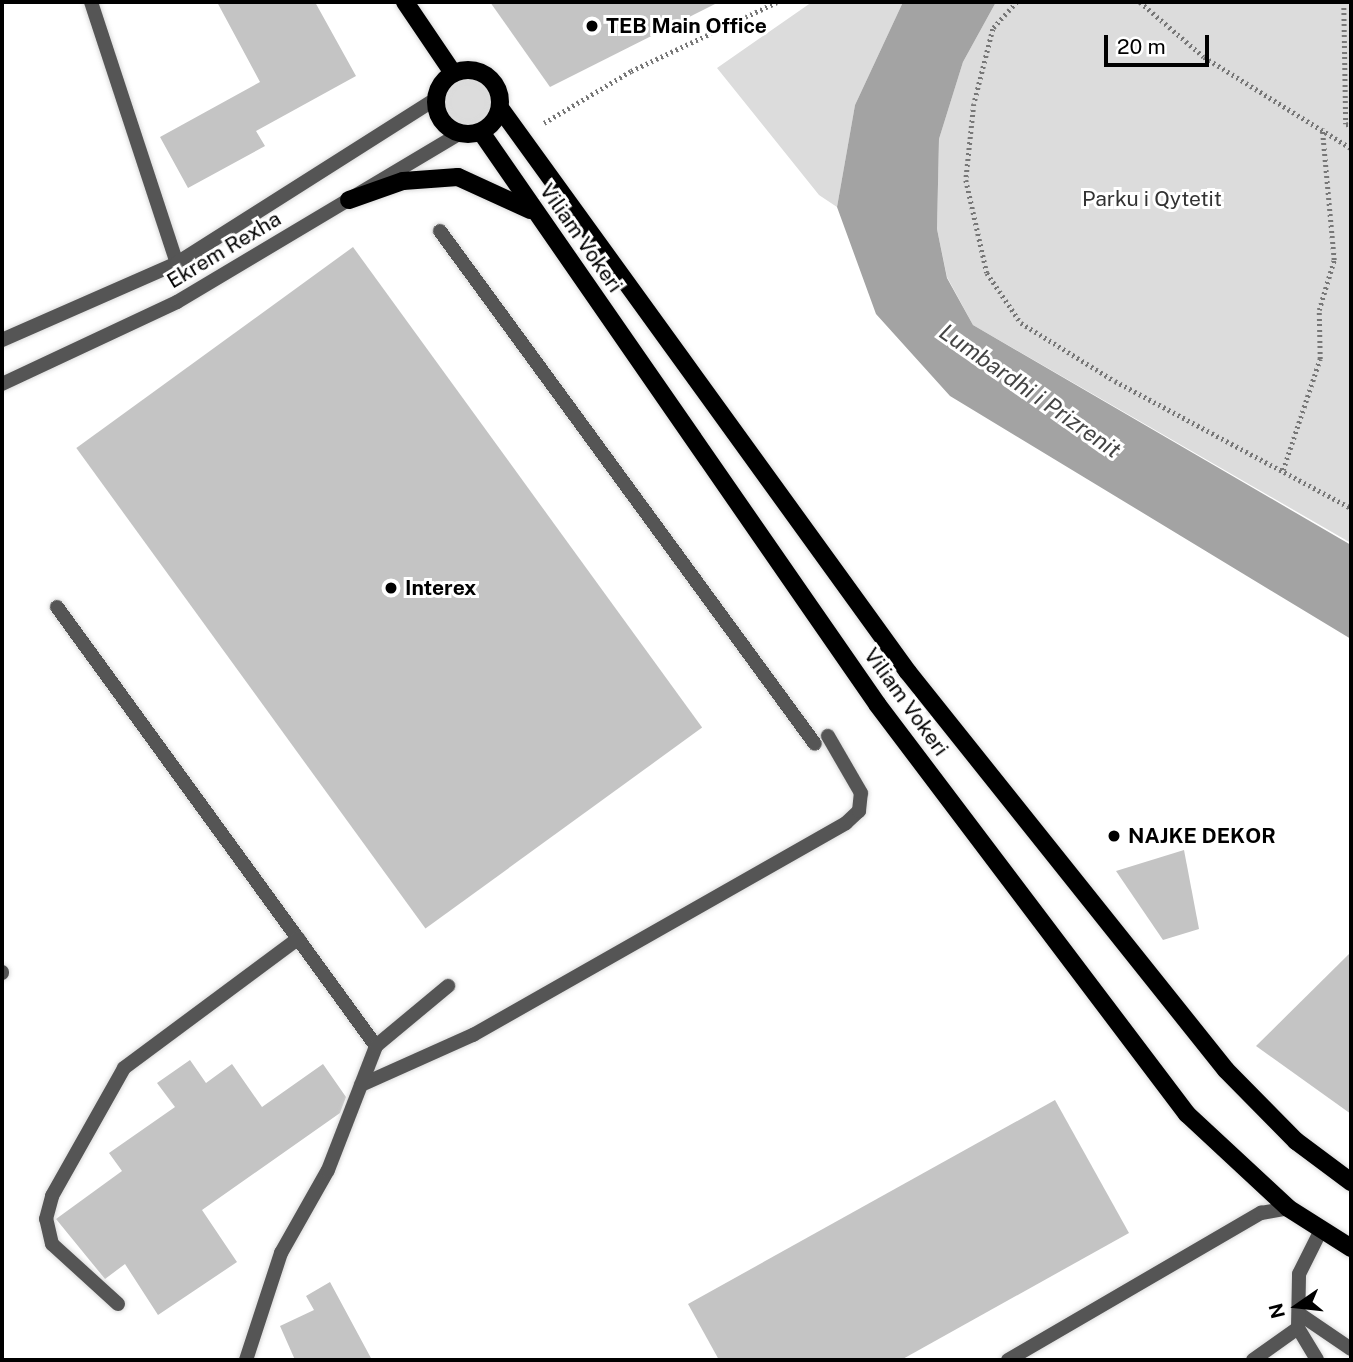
<!DOCTYPE html>
<html>
<head>
<meta charset="utf-8">
<style>
  body { margin:0 }
  #map { position:relative; width:1353px; height:1362px; overflow:hidden; background:#fff; font-family:"Public Sans",sans-serif }
  div>[style] { position:absolute }
  .green>* { inset:0; background:#dcdcdc }
  .round { border-radius:50% }
  .water>* { inset:0; background:#a3a3a3 }
  .building>* { inset:0; background:#c4c4c4; transform-origin:0 0 }
  .path>* { height:4.5px; margin-top:-2.25px; transform-origin:0; background:repeating-linear-gradient(90deg,#777 0 2px,transparent 0 5.5px) }
  .roads { filter:drop-shadow(0 0 2px #dbdbdb) drop-shadow(0 0 2px #dbdbdb) }
  .service>* { height:14px; margin:-7px; padding:0 7px; transform-origin:7px; border-radius:7px; background:#555 }
  .tertiary>* { height:14px; margin:-7px; padding:0 7px; transform-origin:7px; border-radius:7px; background:#555 }
  .primary>* { height:18px; margin:-9px; padding:0 9px; transform-origin:9px; border-radius:9px; background:#000 }
  .primary>.ring { margin:-9px; padding:0; box-sizing:content-box; background:none; border:18px solid #000; border-radius:50% }
  .dots>* { width:19px; height:19px; translate:-50% -50%; box-sizing:border-box; border:4px solid #fff; border-radius:50% }
  span { translate:-50% -50%; white-space:nowrap; text-align:center; line-height:1.15; -webkit-text-stroke:6px #fff; paint-order:stroke }
  .poi-label { font-size:21px; color:#000; font-weight:700 }
  .left { translate:0 -50%; text-align:left }
  .park-label { font-size:21px; color:#333 }
  .street-label { font-size:21px; color:#000 }
  .water-label { font-size:23px; color:#444; font-style:italic }
  .frame { position:absolute; inset:0; border:4px solid #000; pointer-events:none }
  .north { position:absolute; left:1262px; top:1271px; width:70px; height:70px; -webkit-text-stroke:5px #fff; paint-order:stroke; rotate:256deg; font-size:19px; font-weight:700; line-height:28px; text-align:center; color:#000 }
  .north::after { content:''; display:block; margin:auto; width:24px; height:32px; background:#000; clip-path:polygon(50% 0,100% 100%,50% 72%,0 100%) }
  .scale { position:absolute; left:1104px; top:35px; width:105px; height:32px; box-sizing:border-box; border:4px solid #000; border-top:0; padding-left:9px; font-size:21px; line-height:24px; white-space:nowrap; color:#000; -webkit-text-stroke:5px #fff; paint-order:stroke }
</style>
</head>
<body>
<div id="map">
  <div class="green">
    <div style="clip-path:polygon(812px 2px,903px 2px,855px 105px,837px 207px,819px 195px,717px 68px)"></div>
    <div style="clip-path:polygon(996px 2px,1351px 2px,1351px 543px,973px 325px,947px 277px,937px 229px,939px 139px,963px 62px)"></div>
    <div class="round" style="left:441px;top:75px;width:54px;height:54px"></div>
  </div>
  <div class="water">
    <div style="clip-path:polygon(903px 2px,996px 2px,963px 62px,939px 139px,937px 229px,947px 278px,973px 325px,1351px 545px,1351px 639px,950px 396px,876px 314px,837px 207px,855px 105px)"></div>
  </div>
  <div class="building">
    <div style="clip-path:polygon(217px 2px,315px 2px,356px 76px,256px 131px,265px 146px,188px 188px,160px 137px,260px 82px)"></div>
    <div style="clip-path:polygon(490px 2px,719px 2px,550px 87px)"></div>
    <div style="left:353px;top:247px;width:594px;height:342px;rotate:54deg"></div>
    <div style="clip-path:polygon(1184px 850px,1199px 929px,1163px 940px,1116px 871px)"></div>
    <div style="clip-path:polygon(1351px 952px,1351px 1114px,1256px 1046px)"></div>
    <div style="clip-path:polygon(190px 1060px,206px 1083px,232px 1064px,262px 1107px,323px 1064px,346px 1097px,340px 1113px,202px 1210px,237px 1262px,158px 1315px,125px 1264px,105px 1279px,56px 1219px,122px 1171px,109px 1153px,175px 1107px,157px 1083px)"></div>
    <div style="clip-path:polygon(1055px 1100px,1129px 1233px,901px 1360px,719px 1360px,688px 1304px)"></div>
    <div style="clip-path:polygon(330px 1282px,372px 1360px,295px 1360px,280px 1326px,314px 1310px,306px 1296px)"></div>
  </div>
  <div class="path">
    <div style="left:1017px;top:2px;width:36px;rotate:132deg"></div>
    <div style="left:993px;top:29px;width:77px;rotate:104.2deg"></div>
    <div style="left:974px;top:104px;width:76px;rotate:96deg"></div>
    <div style="left:966px;top:180px;width:95px;rotate:77.3deg"></div>
    <div style="left:987px;top:273px;width:60px;rotate:55.8deg"></div>
    <div style="left:1021px;top:323px;width:110px;rotate:31.7deg"></div>
    <div style="left:1115px;top:381px;width:268px;rotate:28.3deg"></div>
    <div style="left:1140px;top:2px;width:84px;rotate:40.7deg"></div>
    <div style="left:1204px;top:57px;width:173px;rotate:31.8deg"></div>
    <div style="left:1344px;top:2px;width:122px;rotate:89.1deg"></div>
    <div style="left:1346px;top:124px;width:5px;rotate:11deg"></div>
    <div style="left:544px;top:123px;width:101px;rotate:-30.9deg"></div>
    <div style="left:631px;top:71px;width:161px;rotate:-25.3deg"></div>
    <div style="left:1283px;top:470px;width:117px;rotate:-71.6deg"></div>
    <div style="left:1320px;top:359px;width:49px;rotate:-91.2deg"></div>
    <div style="left:1319px;top:310px;width:52px;rotate:-73.3deg"></div>
    <div style="left:1334px;top:260px;width:132px;rotate:-95.2deg"></div>
  </div>
  <div class="roads">
    <div class="service">
      <div style="left:91px;top:2px;width:275px;rotate:71.8deg"></div>
      <div style="left:440px;top:231px;width:635px;rotate:53.83deg"></div>
      <div style="left:57px;top:607px;width:543px;rotate:54deg"></div>
      <div style="left:2px;top:973px;width:1px;rotate:-90deg"></div>
      <div style="left:361px;top:1085px;width:123px;rotate:-24.1deg"></div>
      <div style="left:473px;top:1035px;width:429px;rotate:-29.6deg"></div>
      <div style="left:846px;top:823px;width:18px;rotate:-43deg"></div>
      <div style="left:859px;top:811px;width:18px;rotate:-84deg"></div>
      <div style="left:861px;top:793px;width:66px;rotate:-120.1deg"></div>
      <div style="left:118px;top:1304px;width:89px;rotate:-137.7deg"></div>
      <div style="left:52px;top:1244px;width:26px;rotate:-103deg"></div>
      <div style="left:46px;top:1219px;width:24px;rotate:-75deg"></div>
      <div style="left:52px;top:1196px;width:147px;rotate:-60.6deg"></div>
      <div style="left:124px;top:1068px;width:217px;rotate:-36.6deg"></div>
      <div style="left:1301px;top:1315px;width:60px;rotate:34.2deg"></div>
      <div style="left:1298px;top:1328px;width:37px;rotate:59deg"></div>
      <div style="left:246px;top:1360px;width:113px;rotate:-71.9deg"></div>
      <div style="left:281px;top:1253px;width:95px;rotate:-60.5deg"></div>
      <div style="left:328px;top:1170px;width:133px;rotate:-68.8deg"></div>
      <div style="left:376px;top:1046px;width:94px;rotate:-39.8deg"></div>
      <div style="left:1008px;top:1360px;width:293px;rotate:-30.2deg"></div>
      <div style="left:1261px;top:1213px;width:27px;rotate:-10deg"></div>
      <div style="left:1253px;top:1360px;width:55px;rotate:-35.4deg"></div>
      <div style="left:1298px;top:1328px;width:54px;rotate:-88.9deg"></div>
      <div style="left:1299px;top:1274px;width:51px;rotate:-63.4deg"></div>
    </div>
    <div class="tertiary">
      <div style="left:2px;top:340px;width:191px;rotate:-23.7deg"></div>
      <div style="left:177px;top:263px;width:306px;rotate:-32.4deg"></div>
      <div style="left:2px;top:384px;width:193px;rotate:-25.1deg"></div>
      <div style="left:177px;top:302px;width:328px;rotate:-30.8deg"></div>
    </div>
    <div class="primary">
      <div style="left:405px;top:2px;width:86px;rotate:55.9deg"></div>
      <div class="ring" style="left:436px;top:70px;width:46px;height:46px"></div>
      <div style="left:500px;top:108px;width:696px;rotate:54.12deg"></div>
      <div style="left:908px;top:672px;width:509px;rotate:51.38deg"></div>
      <div style="left:1226px;top:1070px;width:100px;rotate:45.4deg"></div>
      <div style="left:1296px;top:1141px;width:69px;rotate:36.7deg"></div>
      <div style="left:481px;top:132px;width:696px;rotate:55.3deg"></div>
      <div style="left:877px;top:704px;width:514px;rotate:52.91deg"></div>
      <div style="left:1187px;top:1114px;width:138px;rotate:42.9deg"></div>
      <div style="left:1288px;top:1208px;width:75px;rotate:32.4deg"></div>
      <div style="left:349px;top:200px;width:57px;rotate:-19.4deg"></div>
      <div style="left:403px;top:181px;width:55px;rotate:-4.2deg"></div>
      <div style="left:458px;top:177px;width:79px;rotate:24.6deg"></div>
    </div>
  </div>
  <div class="dots">
    <div style="left:592px;top:26px;background:#000"></div>
    <div style="left:391px;top:588px;background:#000"></div>
    <div style="left:1114px;top:836px;background:#000"></div>
  </div>
  <div class="poi-label">
    <span class="left" style="left:606px;top:26px">TEB Main Office</span>
    <span class="left" style="left:405px;top:588px">Interex</span>
    <span class="left" style="left:1128px;top:836px">NAJKE DEKOR</span>
  </div>
  <div class="park-label">
    <span style="left:1152px;top:199px">Parku i Qytetit</span>
  </div>
  <div class="street-label">
    <span style="left:581px;top:238px;rotate:55deg">Viliam Vokeri</span>
    <span style="left:224px;top:250px;rotate:-31deg">Ekrem Rexha</span>
    <span style="left:906px;top:702px;rotate:54deg">Viliam Vokeri</span>
  </div>
  <div class="water-label">
    <span style="left:1030px;top:391px;rotate:35deg">Lumbardhi i Prizrenit</span>
  </div>
  <div class="frame"></div>
  <div class="north">N</div>
  <div class="scale">20 m</div>
</div>
</body>
</html>
